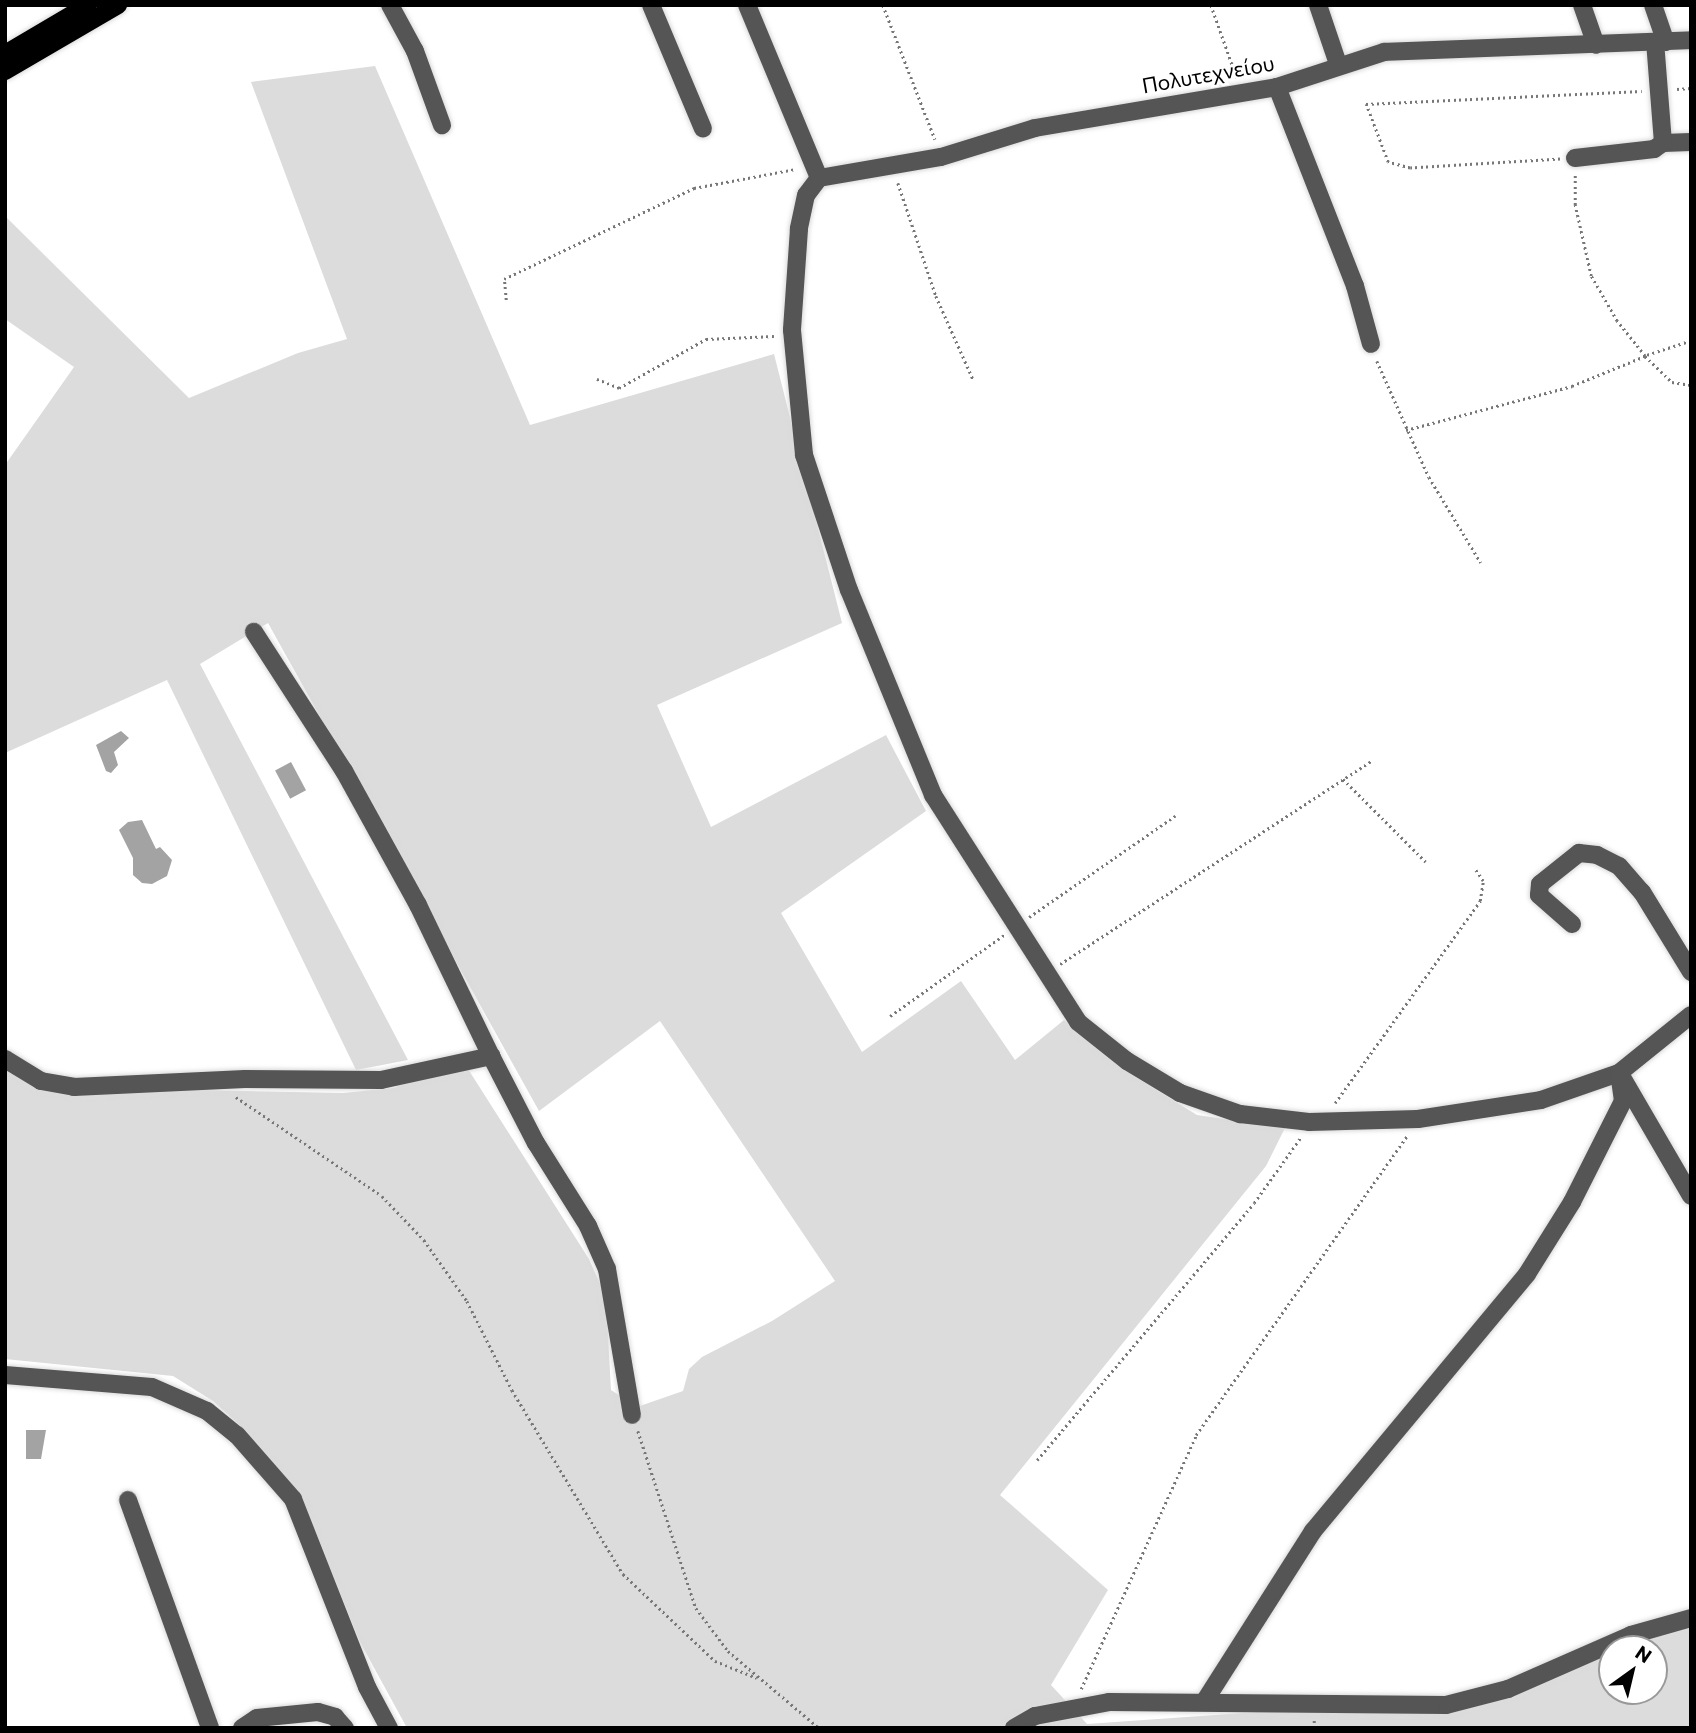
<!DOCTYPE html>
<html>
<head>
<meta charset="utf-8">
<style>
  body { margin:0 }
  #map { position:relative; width:1696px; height:1733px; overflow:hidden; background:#fff; font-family:Commissioner,sans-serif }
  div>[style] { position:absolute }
  .green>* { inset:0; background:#dcdcdc }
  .water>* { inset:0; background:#a3a3a3; transform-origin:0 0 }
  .path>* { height:2.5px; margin-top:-1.25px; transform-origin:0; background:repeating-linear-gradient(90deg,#777 0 2px,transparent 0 5.5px) }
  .roads { filter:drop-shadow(0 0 2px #dbdbdb) drop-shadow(0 0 2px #dbdbdb) }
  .minor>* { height:18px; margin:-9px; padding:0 9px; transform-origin:9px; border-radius:9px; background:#555 }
  .major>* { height:18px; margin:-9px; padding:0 9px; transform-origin:9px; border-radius:9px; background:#000 }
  span { translate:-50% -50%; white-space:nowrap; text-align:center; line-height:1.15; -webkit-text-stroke:5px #fff; paint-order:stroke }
  .street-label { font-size:21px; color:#000 }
  .frame { position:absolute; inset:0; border:7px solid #000; pointer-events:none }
  .north { position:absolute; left:1598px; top:1635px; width:70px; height:70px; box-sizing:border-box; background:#fff; border:2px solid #999; border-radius:50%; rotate:34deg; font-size:19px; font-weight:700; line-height:28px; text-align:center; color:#000 }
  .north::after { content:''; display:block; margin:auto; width:24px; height:32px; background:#000; clip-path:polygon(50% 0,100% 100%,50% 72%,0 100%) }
</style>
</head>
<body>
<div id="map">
  <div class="green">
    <div style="clip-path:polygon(evenodd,375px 66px,530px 425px,774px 354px,842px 623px,657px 705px,711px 827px,886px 735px,926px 811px,781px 913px,862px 1052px,961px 981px,1015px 1060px,1064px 1020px,1132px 1075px,1197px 1115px,1285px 1128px,1266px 1166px,1000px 1495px,1108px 1590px,1051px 1685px,1087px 1724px,1488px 1696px,1691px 1618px,1691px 1728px,407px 1728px,360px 1642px,298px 1491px,245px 1430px,213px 1401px,173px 1376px,5px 1359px,5px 1064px,46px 1087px,343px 1093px,394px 1088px,427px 1074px,468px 1069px,589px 1259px,606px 1297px,611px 1390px,637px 1407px,683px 1391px,689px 1369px,702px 1357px,772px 1321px,835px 1281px,660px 1021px,539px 1111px,268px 623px,200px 664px,408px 1060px,356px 1070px,167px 680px,5px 753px,5px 465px,74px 367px,5px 319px,5px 216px,189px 398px,298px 353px,347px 339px,251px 82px,375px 66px,1612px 1649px,1654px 1649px,1654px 1691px,1612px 1691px,1612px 1649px)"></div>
  </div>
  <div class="water">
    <div style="clip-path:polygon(121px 731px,129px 738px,114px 752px,118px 765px,111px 773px,106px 771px,96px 745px)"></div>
    <div style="left:291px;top:762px;width:32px;height:18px;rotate:62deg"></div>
    <div style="clip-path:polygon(142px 820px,156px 849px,160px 847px,172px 860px,167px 876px,152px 884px,142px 883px,133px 875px,133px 858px,119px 830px,128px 822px)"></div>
    <div style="clip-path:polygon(26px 1430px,46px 1430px,41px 1459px,26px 1459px)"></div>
  </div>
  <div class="path">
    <div style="left:883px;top:5px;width:144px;rotate:68.8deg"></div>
    <div style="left:1211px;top:5px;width:77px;rotate:70.4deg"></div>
    <div style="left:1677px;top:89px;width:14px;rotate:-4deg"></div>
    <div style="left:1560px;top:159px;width:150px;rotate:176.6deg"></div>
    <div style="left:1410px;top:168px;width:23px;rotate:-165deg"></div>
    <div style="left:1388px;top:162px;width:62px;rotate:-110.8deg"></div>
    <div style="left:1366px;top:104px;width:276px;rotate:-2.7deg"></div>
    <div style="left:898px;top:183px;width:119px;rotate:71.4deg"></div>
    <div style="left:936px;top:296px;width:91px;rotate:66deg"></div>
    <div style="left:506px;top:300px;width:21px;rotate:-95deg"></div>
    <div style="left:504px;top:279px;width:211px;rotate:-25.6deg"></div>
    <div style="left:694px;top:188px;width:104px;rotate:-10.6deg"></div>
    <div style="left:1691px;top:341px;width:48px;rotate:161.9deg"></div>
    <div style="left:1645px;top:356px;width:37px;rotate:44deg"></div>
    <div style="left:1672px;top:382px;width:19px;rotate:9deg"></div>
    <div style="left:1377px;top:361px;width:127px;rotate:65.9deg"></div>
    <div style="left:1429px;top:477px;width:100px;rotate:58.8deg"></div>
    <div style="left:597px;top:379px;width:24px;rotate:22deg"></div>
    <div style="left:619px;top:388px;width:100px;rotate:-29.4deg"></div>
    <div style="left:706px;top:339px;width:68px;rotate:-2.5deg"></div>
    <div style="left:1406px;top:430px;width:172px;rotate:-14.8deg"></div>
    <div style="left:1572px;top:386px;width:79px;rotate:-22.3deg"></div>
    <div style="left:1645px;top:356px;width:45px;rotate:-128.7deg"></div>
    <div style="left:1617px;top:321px;width:52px;rotate:-120deg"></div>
    <div style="left:1591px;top:276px;width:73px;rotate:-102.7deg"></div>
    <div style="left:1575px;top:205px;width:31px;rotate:-90deg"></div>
    <div style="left:1343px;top:779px;width:117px;rotate:45deg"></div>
    <div style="left:1029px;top:917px;width:178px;rotate:-34.7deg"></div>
    <div style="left:1060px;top:964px;width:371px;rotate:-33.1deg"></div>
    <div style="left:890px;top:1016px;width:140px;rotate:-35.4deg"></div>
    <div style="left:236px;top:1097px;width:176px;rotate:34.1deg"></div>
    <div style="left:382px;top:1196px;width:61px;rotate:46.3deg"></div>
    <div style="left:424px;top:1240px;width:75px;rotate:54.8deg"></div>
    <div style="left:467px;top:1301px;width:100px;rotate:63.2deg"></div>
    <div style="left:512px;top:1390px;width:215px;rotate:58.9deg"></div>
    <div style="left:623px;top:1574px;width:127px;rotate:43.4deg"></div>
    <div style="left:715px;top:1661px;width:45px;rotate:22deg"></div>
    <div style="left:1335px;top:1103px;width:249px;rotate:-54.3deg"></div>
    <div style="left:1480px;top:901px;width:20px;rotate:-81deg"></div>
    <div style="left:1483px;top:881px;width:14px;rotate:-124deg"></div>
    <div style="left:638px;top:1431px;width:186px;rotate:71.9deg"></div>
    <div style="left:696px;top:1608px;width:54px;rotate:53.3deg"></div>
    <div style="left:728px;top:1651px;width:119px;rotate:40.2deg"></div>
    <div style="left:1037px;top:1460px;width:336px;rotate:-49.8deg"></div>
    <div style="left:1254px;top:1203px;width:81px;rotate:-54.5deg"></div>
    <div style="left:1081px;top:1689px;width:279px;rotate:-65.6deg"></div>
    <div style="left:1196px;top:1435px;width:366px;rotate:-54.8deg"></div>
    <div style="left:1314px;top:1728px;width:8px;rotate:-90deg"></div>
  </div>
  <div class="roads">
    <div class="minor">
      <div style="left:390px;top:5px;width:52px;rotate:61.5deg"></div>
      <div style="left:415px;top:51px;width:79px;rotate:70deg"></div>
      <div style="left:651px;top:5px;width:134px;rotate:67.2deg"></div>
      <div style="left:747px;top:5px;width:187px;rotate:67.4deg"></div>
      <div style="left:1318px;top:5px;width:62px;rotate:71.3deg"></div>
      <div style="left:1582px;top:5px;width:42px;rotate:70.7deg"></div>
      <div style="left:1653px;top:5px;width:39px;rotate:71deg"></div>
      <div style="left:1277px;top:87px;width:214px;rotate:68.6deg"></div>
      <div style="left:1355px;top:286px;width:60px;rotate:74.6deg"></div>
      <div style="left:1663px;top:143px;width:28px;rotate:-2deg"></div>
      <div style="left:1575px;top:158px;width:80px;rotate:-6.5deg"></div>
      <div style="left:1654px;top:149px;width:11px;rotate:-34deg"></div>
      <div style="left:1663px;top:143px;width:101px;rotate:-94.5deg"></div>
      <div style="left:819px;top:178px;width:21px;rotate:127deg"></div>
      <div style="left:806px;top:195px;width:35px;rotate:102deg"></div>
      <div style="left:799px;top:229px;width:101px;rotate:94deg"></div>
      <div style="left:792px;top:330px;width:126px;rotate:84.5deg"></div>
      <div style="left:804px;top:455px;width:142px;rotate:71.6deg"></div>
      <div style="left:849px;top:590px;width:222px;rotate:67.7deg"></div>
      <div style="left:933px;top:795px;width:269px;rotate:57.4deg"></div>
      <div style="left:1078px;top:1022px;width:63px;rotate:38.5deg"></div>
      <div style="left:1127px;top:1061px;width:62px;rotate:31.1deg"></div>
      <div style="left:1180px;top:1093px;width:64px;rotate:19.3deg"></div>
      <div style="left:1240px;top:1114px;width:69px;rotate:6.6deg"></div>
      <div style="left:1309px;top:1122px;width:109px;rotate:-1.6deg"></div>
      <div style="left:1418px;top:1119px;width:124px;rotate:-8.8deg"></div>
      <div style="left:1541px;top:1100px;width:83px;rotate:-19.1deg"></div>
      <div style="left:1619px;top:1073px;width:92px;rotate:-38.9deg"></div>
      <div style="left:819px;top:178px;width:124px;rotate:-9.8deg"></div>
      <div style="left:941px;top:157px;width:98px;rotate:-17.1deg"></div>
      <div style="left:1035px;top:128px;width:245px;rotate:-9.6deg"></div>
      <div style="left:1277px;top:87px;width:113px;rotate:-18.1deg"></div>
      <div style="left:1384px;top:52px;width:307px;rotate:-2.2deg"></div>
      <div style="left:1572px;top:924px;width:44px;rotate:-138.7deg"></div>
      <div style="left:1539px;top:895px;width:11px;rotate:-85deg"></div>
      <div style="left:1540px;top:884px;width:50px;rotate:-38.5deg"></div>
      <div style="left:1579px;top:853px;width:18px;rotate:6deg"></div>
      <div style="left:1597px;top:855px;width:25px;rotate:27deg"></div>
      <div style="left:1619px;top:866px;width:35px;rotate:49deg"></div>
      <div style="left:1642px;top:892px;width:94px;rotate:58.5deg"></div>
      <div style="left:491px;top:1056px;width:98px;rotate:62.7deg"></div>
      <div style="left:536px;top:1143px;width:98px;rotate:57.9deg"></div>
      <div style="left:588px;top:1226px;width:47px;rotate:66.2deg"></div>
      <div style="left:607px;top:1269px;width:148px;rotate:80.3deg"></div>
      <div style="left:5px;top:1059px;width:42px;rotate:31.4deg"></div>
      <div style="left:41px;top:1081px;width:34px;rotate:10deg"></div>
      <div style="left:74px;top:1087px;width:171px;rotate:-2.7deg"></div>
      <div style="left:245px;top:1079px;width:136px;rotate:0.4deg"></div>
      <div style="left:381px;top:1080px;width:113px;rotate:-12.3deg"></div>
      <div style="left:491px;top:1056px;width:168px;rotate:-115.8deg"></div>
      <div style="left:418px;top:905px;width:153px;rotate:-118.9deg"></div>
      <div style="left:344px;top:771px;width:166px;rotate:-122.9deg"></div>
      <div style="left:1623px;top:1079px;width:135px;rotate:59.8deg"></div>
      <div style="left:5px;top:1375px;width:147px;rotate:4.7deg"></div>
      <div style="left:152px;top:1387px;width:60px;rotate:23.6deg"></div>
      <div style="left:207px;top:1411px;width:38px;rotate:39deg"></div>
      <div style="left:237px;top:1435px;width:85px;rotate:48.8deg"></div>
      <div style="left:293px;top:1499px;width:202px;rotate:68.5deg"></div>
      <div style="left:367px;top:1687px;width:47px;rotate:61.8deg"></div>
      <div style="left:128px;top:1500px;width:242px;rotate:70.2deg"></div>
      <div style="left:1206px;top:1699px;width:199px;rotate:-57.5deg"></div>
      <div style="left:1313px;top:1531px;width:334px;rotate:-50.2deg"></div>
      <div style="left:1527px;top:1274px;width:85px;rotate:-58deg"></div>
      <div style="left:1572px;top:1202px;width:113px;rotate:-63.2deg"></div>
      <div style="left:1623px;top:1101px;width:28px;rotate:-98deg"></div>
      <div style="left:242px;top:1728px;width:18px;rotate:-34deg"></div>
      <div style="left:257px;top:1718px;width:61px;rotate:-5.6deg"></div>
      <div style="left:318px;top:1712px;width:18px;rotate:16deg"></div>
      <div style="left:335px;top:1717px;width:15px;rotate:48deg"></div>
      <div style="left:1014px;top:1728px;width:24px;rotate:-30deg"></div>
      <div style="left:1035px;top:1716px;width:75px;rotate:-10.7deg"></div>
      <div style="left:1109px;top:1702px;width:337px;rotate:0.5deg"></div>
      <div style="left:1446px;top:1705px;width:64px;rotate:-14.5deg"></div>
      <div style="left:1508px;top:1689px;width:134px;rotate:-23.7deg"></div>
      <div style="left:1631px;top:1635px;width:62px;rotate:-15.8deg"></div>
    </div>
    <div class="major">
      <div style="left:5px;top:54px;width:96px;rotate:-30.6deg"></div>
      <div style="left:5px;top:71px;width:131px;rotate:-30.3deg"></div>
    </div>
  </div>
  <div class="street-label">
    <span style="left:1208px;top:74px;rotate:-10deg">Πολυτεχνείου</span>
  </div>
  <div class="frame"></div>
  <div class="north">N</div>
</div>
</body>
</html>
